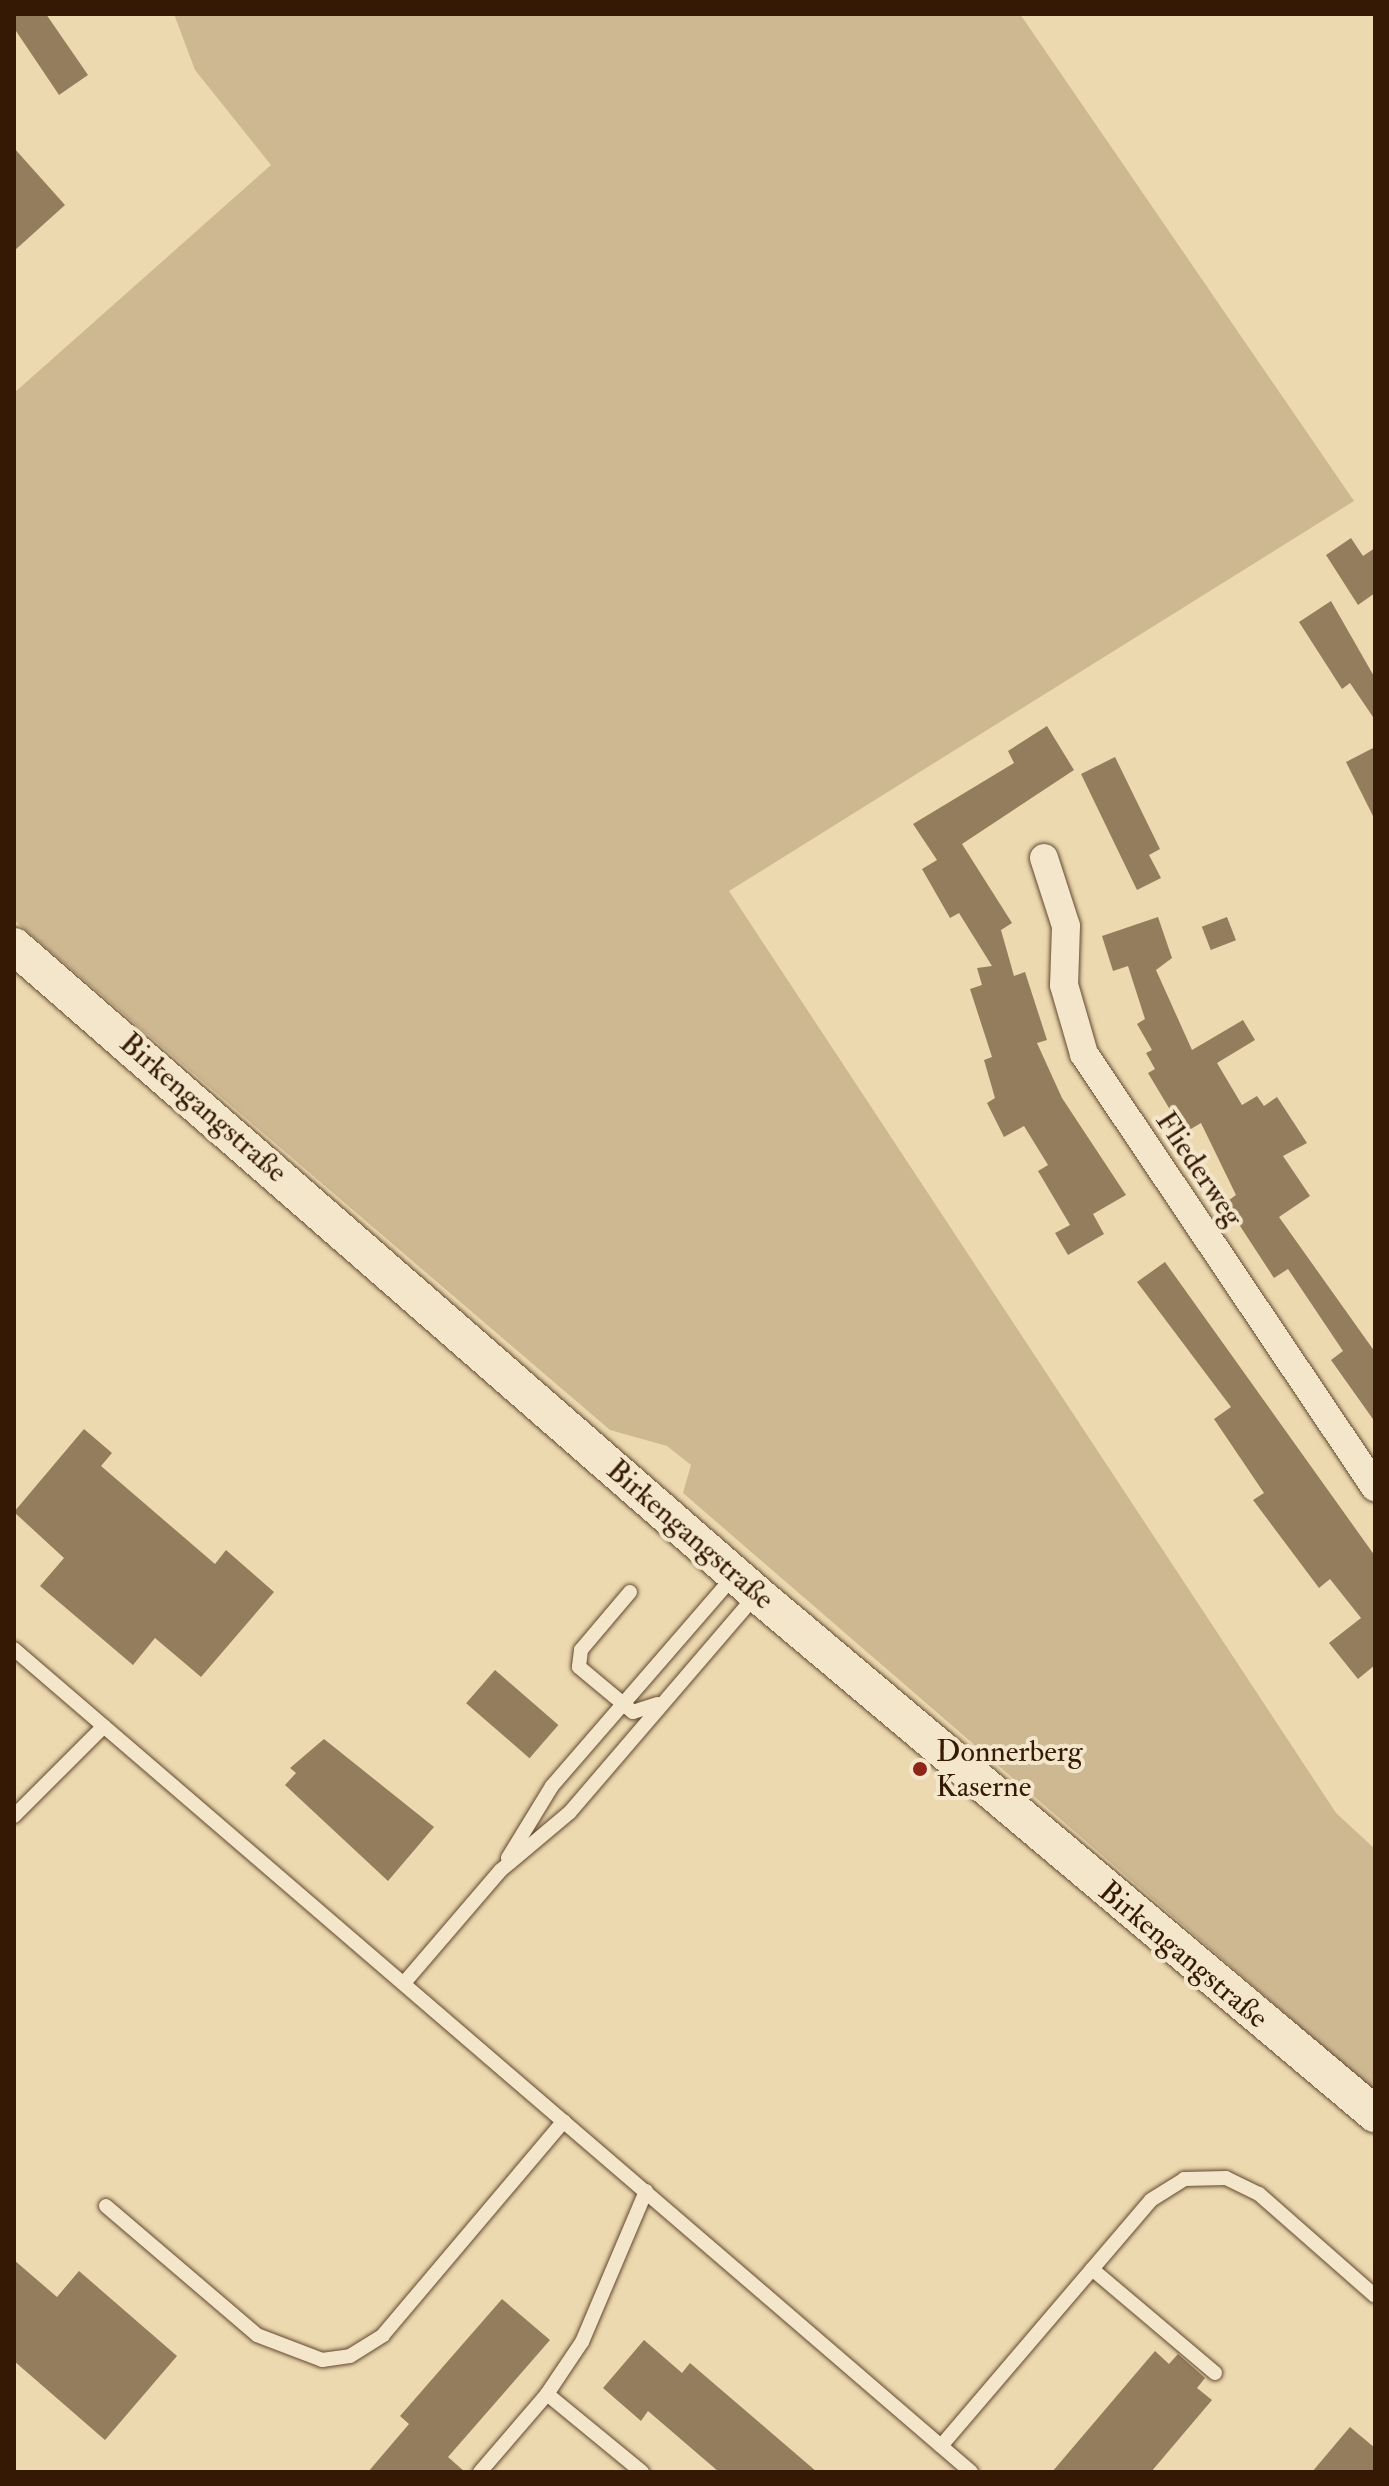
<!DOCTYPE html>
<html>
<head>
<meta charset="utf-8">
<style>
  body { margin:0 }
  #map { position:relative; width:1389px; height:2486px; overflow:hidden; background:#ecd9af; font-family:"IM FELL Double Pica",serif }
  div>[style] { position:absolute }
  .green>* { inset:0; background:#cdb892 }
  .building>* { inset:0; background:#947d5d; transform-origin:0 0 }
  .roads { filter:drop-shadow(0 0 2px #634930) drop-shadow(0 0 2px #634930) }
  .service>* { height:14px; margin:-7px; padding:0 7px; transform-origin:7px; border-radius:7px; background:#f3e6cb }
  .minor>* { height:28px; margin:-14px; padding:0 14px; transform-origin:14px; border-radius:14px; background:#f3e6cb }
  .tertiary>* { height:36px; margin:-18px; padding:0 18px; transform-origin:18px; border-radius:18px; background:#f3e6cb }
  .dots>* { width:22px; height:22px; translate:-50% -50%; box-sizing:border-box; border:4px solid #f3e6cb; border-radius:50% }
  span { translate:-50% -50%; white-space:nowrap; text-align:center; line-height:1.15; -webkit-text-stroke:8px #f3e6cb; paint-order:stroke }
  .street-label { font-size:30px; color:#351905 }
  .poi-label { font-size:30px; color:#351905 }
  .left { translate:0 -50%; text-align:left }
  .frame { position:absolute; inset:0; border:16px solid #351905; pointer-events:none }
</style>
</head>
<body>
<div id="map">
  <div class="green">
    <div style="clip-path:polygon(174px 14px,1020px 14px,1354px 501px,729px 891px,1336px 1813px,1375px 1849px,1375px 2091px,683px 1493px,691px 1465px,667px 1446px,610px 1430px,14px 920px,14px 393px,271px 165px,195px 70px)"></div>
  </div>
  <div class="building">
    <div style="clip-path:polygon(14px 14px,46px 14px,88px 75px,59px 95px,14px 28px)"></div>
    <div style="clip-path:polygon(14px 148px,65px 205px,14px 251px)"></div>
    <div style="clip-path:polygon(1351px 538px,1363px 556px,1375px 548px,1375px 593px,1358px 605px,1326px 555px)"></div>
    <div style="clip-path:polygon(1331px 601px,1375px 678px,1375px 720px,1350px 683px,1342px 689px,1299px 622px)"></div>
    <div style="clip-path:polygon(1047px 726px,1074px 770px,962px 844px,1012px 923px,1001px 930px,1014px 976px,1025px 972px,1047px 1040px,1037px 1043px,1062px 1098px,1126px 1195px,1093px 1214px,1104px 1234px,1068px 1255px,1055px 1233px,1070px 1225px,1038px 1171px,1048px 1165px,1024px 1126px,1004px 1137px,987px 1103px,995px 1098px,984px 1060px,992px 1057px,970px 989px,982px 985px,977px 968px,992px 966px,959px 913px,950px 918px,922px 869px,937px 860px,913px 824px,1014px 763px,1008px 751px)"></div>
    <div style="clip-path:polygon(1375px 747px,1375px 820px,1346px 762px)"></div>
    <div style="clip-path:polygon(1115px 757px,1160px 849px,1149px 855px,1161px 878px,1137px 890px,1081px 774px)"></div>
    <div style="clip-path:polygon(1158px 917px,1172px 958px,1156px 970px,1192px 1050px,1243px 1020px,1255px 1040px,1217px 1063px,1242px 1105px,1257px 1096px,1264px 1106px,1277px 1097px,1307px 1143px,1283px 1156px,1310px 1196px,1279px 1217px,1375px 1352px,1375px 1422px,1331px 1360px,1343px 1351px,1288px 1269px,1274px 1278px,1225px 1203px,1236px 1195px,1201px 1123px,1184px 1133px,1148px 1073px,1155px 1069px,1146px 1053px,1152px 1050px,1137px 1024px,1145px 1019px,1128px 966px,1113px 971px,1102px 936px)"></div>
    <div style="left:1227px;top:917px;width:25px;height:27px;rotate:69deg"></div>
    <div style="clip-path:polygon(1165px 1262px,1375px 1556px,1375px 1665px,1358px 1679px,1329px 1643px,1361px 1618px,1330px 1579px,1319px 1588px,1253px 1500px,1264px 1493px,1214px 1419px,1231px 1407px,1137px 1282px)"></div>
    <div style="clip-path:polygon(84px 1429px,112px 1453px,101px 1466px,215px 1564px,226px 1550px,274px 1592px,201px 1677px,155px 1638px,133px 1665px,40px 1586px,64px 1558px,14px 1512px)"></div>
    <div style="left:495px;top:1670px;width:84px;height:44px;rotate:41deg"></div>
    <div style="clip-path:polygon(324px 1739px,434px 1827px,388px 1881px,285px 1785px,296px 1773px,290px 1768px)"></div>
    <div style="clip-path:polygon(14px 2260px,57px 2297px,79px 2271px,177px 2356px,105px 2440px,14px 2361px)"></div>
    <div style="clip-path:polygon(502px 2299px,550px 2340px,448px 2457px,465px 2472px,368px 2472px,409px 2424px,400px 2416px)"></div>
    <div style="clip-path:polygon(644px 2340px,682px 2373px,690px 2363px,817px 2472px,719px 2472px,648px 2411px,641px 2421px,603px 2388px)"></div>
    <div style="clip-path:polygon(1155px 2351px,1169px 2364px,1178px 2354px,1205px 2378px,1197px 2388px,1212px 2400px,1151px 2472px,1052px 2472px)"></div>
    <div style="clip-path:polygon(1350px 2427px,1375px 2448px,1375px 2472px,1312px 2472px)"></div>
  </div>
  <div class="roads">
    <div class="service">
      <div style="left:630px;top:1592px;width:76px;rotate:130.2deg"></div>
      <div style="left:581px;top:1650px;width:17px;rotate:97deg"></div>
      <div style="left:579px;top:1667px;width:70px;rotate:39.8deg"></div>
      <div style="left:633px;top:1712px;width:26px;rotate:-18deg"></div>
      <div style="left:14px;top:1649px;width:1262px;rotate:40.69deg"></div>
      <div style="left:14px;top:1816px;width:127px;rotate:-45deg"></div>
      <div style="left:508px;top:1858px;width:84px;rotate:-58.6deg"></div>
      <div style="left:552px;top:1786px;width:279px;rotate:-49.1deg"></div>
      <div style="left:404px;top:1983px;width:149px;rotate:-49.4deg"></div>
      <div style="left:501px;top:1870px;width:90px;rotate:-40deg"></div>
      <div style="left:570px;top:1812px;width:287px;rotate:-49.4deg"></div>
      <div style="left:106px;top:2206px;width:199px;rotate:40.5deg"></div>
      <div style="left:257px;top:2335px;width:70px;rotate:21deg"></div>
      <div style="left:322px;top:2360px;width:28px;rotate:-8deg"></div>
      <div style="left:350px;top:2356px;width:39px;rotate:-32deg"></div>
      <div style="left:383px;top:2335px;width:280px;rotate:-49.8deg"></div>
      <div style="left:1092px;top:2269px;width:161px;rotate:40.2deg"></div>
      <div style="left:941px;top:2446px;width:323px;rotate:-49.5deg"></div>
      <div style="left:1151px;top:2200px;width:39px;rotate:-32deg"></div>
      <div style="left:1184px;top:2179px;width:42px;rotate:-1.4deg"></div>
      <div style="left:1226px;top:2178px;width:37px;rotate:26deg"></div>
      <div style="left:1259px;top:2194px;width:154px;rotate:41.3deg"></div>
      <div style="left:480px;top:2472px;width:103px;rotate:-49.3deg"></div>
      <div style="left:642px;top:2472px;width:123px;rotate:-140.6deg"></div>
      <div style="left:547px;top:2394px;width:63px;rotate:-56.1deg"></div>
      <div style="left:582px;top:2342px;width:164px;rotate:-67deg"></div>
    </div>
    <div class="minor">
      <div style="left:1044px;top:858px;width:71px;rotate:72.1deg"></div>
      <div style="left:1066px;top:926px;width:59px;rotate:91.9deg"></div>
      <div style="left:1064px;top:985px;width:72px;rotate:73.8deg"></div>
      <div style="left:1084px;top:1054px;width:522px;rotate:56.1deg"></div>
    </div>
    <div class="tertiary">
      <div style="left:14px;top:946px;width:986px;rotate:41.09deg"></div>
      <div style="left:757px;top:1594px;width:808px;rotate:40.08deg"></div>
    </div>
  </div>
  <div class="dots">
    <div style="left:920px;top:1769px;background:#8f2418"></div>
  </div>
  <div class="street-label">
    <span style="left:203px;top:1108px;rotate:41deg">Birkengangstraße</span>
    <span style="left:1199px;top:1169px;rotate:56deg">Fliederweg</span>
    <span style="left:690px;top:1535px;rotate:41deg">Birkengangstraße</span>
    <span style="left:1183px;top:1955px;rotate:40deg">Birkengangstraße</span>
  </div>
  <div class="poi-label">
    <span class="left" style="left:936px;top:1769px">Donnerberg<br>Kaserne</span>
  </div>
  <div class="frame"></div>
</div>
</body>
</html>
